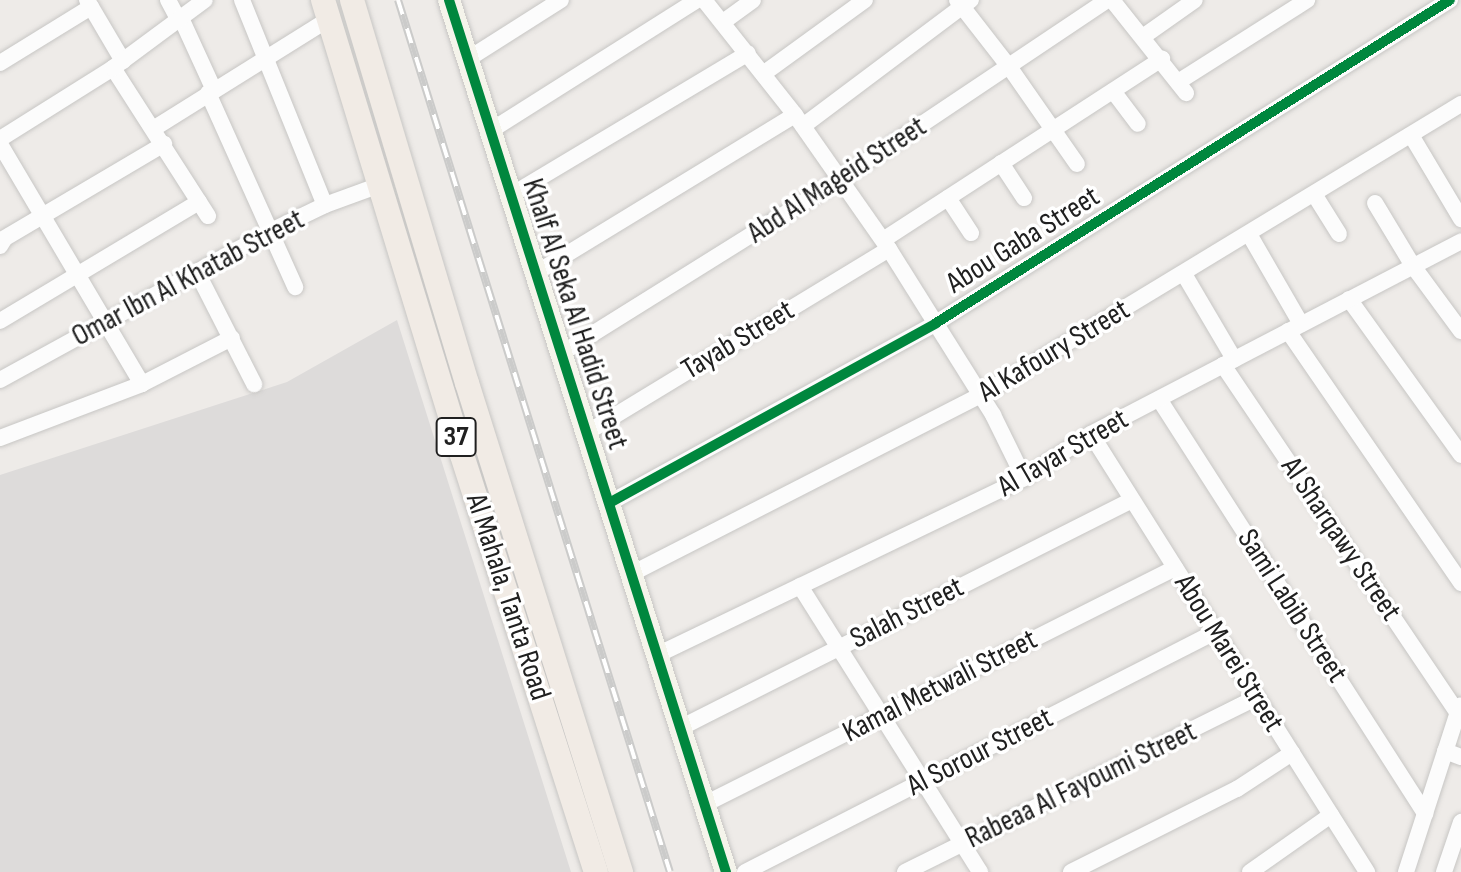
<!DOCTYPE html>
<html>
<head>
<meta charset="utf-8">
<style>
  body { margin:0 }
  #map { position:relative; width:1461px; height:872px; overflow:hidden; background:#eeebe8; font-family:"Sofia Sans Condensed",sans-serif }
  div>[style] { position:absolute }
  .residential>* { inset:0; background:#dddbda }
  .roads { filter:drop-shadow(0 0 2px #c7c6c4) drop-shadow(0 0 2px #c7c6c4) }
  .street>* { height:16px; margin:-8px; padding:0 8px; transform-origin:8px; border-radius:8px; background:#fcfcfc }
  .secondary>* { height:22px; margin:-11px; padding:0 11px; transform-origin:11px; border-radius:11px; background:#f5f4eb }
  .primary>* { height:24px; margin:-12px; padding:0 12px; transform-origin:12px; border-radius:12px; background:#f1ebe5 }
  .rail>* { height:8px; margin-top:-4px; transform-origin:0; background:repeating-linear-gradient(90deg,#fff 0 15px,#cbcbca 0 30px); box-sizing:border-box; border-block:2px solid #cbcbca }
  .cycleway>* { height:10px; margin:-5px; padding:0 5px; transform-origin:5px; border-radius:5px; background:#00873e }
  span { translate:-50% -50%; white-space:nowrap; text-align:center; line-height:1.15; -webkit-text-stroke:7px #fff; paint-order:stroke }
  .shield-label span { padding:2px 6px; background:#fff; border:2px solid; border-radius:6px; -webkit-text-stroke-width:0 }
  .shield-label { font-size:28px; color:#202020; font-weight:700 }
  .street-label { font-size:30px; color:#202020 }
</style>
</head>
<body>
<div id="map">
  <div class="residential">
    <div style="clip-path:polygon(397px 320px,571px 872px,0 872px,0 475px,287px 382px)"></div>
  </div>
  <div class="roads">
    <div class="street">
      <div style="left:87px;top:0;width:71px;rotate:59.5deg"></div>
      <div style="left:168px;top:0;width:21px;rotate:62deg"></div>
      <div style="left:242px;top:0;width:221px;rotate:68deg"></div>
      <div style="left:704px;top:0;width:147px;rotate:51.6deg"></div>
      <div style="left:795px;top:115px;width:164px;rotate:55deg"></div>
      <div style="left:889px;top:249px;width:196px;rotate:57.9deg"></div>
      <div style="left:993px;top:415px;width:70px;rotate:63.8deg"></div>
      <div style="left:957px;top:0;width:86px;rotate:52.1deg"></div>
      <div style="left:1010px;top:68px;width:117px;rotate:55.1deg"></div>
      <div style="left:1112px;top:0;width:119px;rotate:51.5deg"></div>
      <div style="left:181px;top:18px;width:79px;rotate:65.4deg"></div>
      <div style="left:723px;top:22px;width:37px;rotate:-36deg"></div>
      <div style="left:1144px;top:36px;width:62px;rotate:-35.2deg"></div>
      <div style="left:468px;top:59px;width:110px;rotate:-32.4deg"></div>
      <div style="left:0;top:63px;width:107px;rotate:-31.6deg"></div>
      <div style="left:113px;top:68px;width:176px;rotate:57.3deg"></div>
      <div style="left:763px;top:74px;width:126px;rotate:-36deg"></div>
      <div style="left:1178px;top:82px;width:153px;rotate:-32.4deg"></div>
      <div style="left:1113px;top:91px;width:41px;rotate:52.9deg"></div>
      <div style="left:208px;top:93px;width:213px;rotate:65.8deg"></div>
      <div style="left:803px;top:126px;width:210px;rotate:-36.9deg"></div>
      <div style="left:153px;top:129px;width:208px;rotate:-32deg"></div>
      <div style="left:490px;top:131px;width:245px;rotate:-32.3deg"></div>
      <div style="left:1411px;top:135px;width:98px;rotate:59.2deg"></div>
      <div style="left:0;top:139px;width:133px;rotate:-32.1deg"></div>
      <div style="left:113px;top:68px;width:114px;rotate:-36.5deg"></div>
      <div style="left:0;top:144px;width:279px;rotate:59.4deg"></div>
      <div style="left:1001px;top:163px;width:42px;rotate:56.7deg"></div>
      <div style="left:1314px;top:194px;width:47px;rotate:58deg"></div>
      <div style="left:511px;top:195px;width:276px;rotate:-30.9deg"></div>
      <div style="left:948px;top:198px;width:42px;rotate:56.7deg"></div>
      <div style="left:1375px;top:203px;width:74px;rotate:58.9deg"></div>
      <div style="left:1413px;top:266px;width:81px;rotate:53.6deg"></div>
      <div style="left:1249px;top:234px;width:104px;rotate:60deg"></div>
      <div style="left:883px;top:240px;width:333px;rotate:-33deg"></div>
      <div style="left:0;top:246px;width:9px;rotate:-58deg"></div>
      <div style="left:5px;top:238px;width:185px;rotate:-30.6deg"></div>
      <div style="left:197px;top:272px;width:126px;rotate:63deg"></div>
      <div style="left:536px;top:273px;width:303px;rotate:-31.4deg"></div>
      <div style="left:1184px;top:274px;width:99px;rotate:59.5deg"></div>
      <div style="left:1349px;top:299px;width:192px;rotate:54.3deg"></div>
      <div style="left:0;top:321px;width:232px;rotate:-30.9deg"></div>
      <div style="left:1288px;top:331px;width:306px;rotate:55.5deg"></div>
      <div style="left:562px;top:353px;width:328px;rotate:-32deg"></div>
      <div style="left:840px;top:179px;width:321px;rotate:-33.8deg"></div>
      <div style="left:1223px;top:365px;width:420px;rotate:56deg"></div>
      <div style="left:0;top:380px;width:309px;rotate:-28.8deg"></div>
      <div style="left:271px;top:231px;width:60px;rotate:-25.7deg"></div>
      <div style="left:325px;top:205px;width:59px;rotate:-20deg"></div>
      <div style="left:1159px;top:399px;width:493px;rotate:57.3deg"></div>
      <div style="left:588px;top:432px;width:352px;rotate:-31.3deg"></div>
      <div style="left:1091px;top:434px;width:518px;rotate:57.78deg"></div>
      <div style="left:0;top:438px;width:152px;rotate:-20.8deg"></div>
      <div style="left:142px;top:384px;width:101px;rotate:-27.1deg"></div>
      <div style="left:611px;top:502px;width:371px;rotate:-28.8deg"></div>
      <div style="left:936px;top:323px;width:607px;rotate:-32.15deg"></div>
      <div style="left:633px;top:573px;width:391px;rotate:-27.1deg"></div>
      <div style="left:981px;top:395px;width:561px;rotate:-31.23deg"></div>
      <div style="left:800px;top:586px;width:338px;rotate:57.8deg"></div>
      <div style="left:659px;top:654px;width:405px;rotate:-25.7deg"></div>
      <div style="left:1024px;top:478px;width:80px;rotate:-33.3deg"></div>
      <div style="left:1091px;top:434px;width:417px;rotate:-27.5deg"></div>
      <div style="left:682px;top:727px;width:504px;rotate:-26.77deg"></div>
      <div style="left:1445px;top:751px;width:17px;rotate:21deg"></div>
      <div style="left:705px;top:804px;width:526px;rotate:-26.66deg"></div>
      <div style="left:745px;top:872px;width:528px;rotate:-27.05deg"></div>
      <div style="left:905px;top:872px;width:393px;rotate:-26.4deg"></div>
      <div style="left:1071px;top:872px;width:186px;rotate:-26.6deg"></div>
      <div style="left:1237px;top:789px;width:66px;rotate:-33.2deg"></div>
      <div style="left:1250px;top:872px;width:99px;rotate:-35.1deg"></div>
      <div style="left:1406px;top:872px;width:175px;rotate:-72deg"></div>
      <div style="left:1444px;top:872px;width:53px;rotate:-71.2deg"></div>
    </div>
    <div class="secondary">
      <div style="left:449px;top:0;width:915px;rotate:72.38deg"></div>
    </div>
    <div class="primary">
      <div style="left:323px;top:0;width:476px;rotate:73deg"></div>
      <div style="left:462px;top:455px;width:438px;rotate:72.2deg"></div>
      <div style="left:352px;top:0;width:400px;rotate:73.3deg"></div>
      <div style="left:467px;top:383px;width:513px;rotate:72.52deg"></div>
    </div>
  </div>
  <div class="rail">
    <div style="left:398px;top:0;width:913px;rotate:72.68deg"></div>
  </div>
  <div class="cycleway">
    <div style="left:449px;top:0;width:915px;rotate:72.38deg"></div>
    <div style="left:611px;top:502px;width:371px;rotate:-28.8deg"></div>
    <div style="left:936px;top:323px;width:607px;rotate:-32.15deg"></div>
  </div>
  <div class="shield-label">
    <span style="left:456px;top:437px">37</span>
  </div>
  <div class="street-label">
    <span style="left:837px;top:180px;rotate:-33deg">Abd Al Mageid Street</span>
    <span style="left:1023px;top:240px;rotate:-32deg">Abou Gaba Street</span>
    <span style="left:188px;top:278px;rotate:-28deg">Omar Ibn Al Khatab Street</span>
    <span style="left:575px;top:314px;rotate:72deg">Khalf Al Seka Al Hadid Street</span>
    <span style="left:738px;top:340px;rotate:-31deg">Tayab Street</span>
    <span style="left:1054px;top:351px;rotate:-31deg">Al Kafoury Street</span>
    <span style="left:1063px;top:453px;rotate:-30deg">Al Tayar Street</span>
    <span style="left:1341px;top:539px;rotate:56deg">Al Sharqawy Street</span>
    <span style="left:508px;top:597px;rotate:72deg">Al Mahala, Tanta Road</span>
    <span style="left:1292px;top:606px;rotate:57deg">Sami Labib Street</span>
    <span style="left:907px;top:613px;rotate:-27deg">Salah Street</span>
    <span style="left:1229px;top:653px;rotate:58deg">Abou Marei Street</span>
    <span style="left:940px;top:686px;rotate:-27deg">Kamal Metwali Street</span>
    <span style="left:980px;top:752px;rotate:-27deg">Al Sorour Street</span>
    <span style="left:1081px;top:785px;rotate:-26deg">Rabeaa Al Fayoumi Street</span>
  </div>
</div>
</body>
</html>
